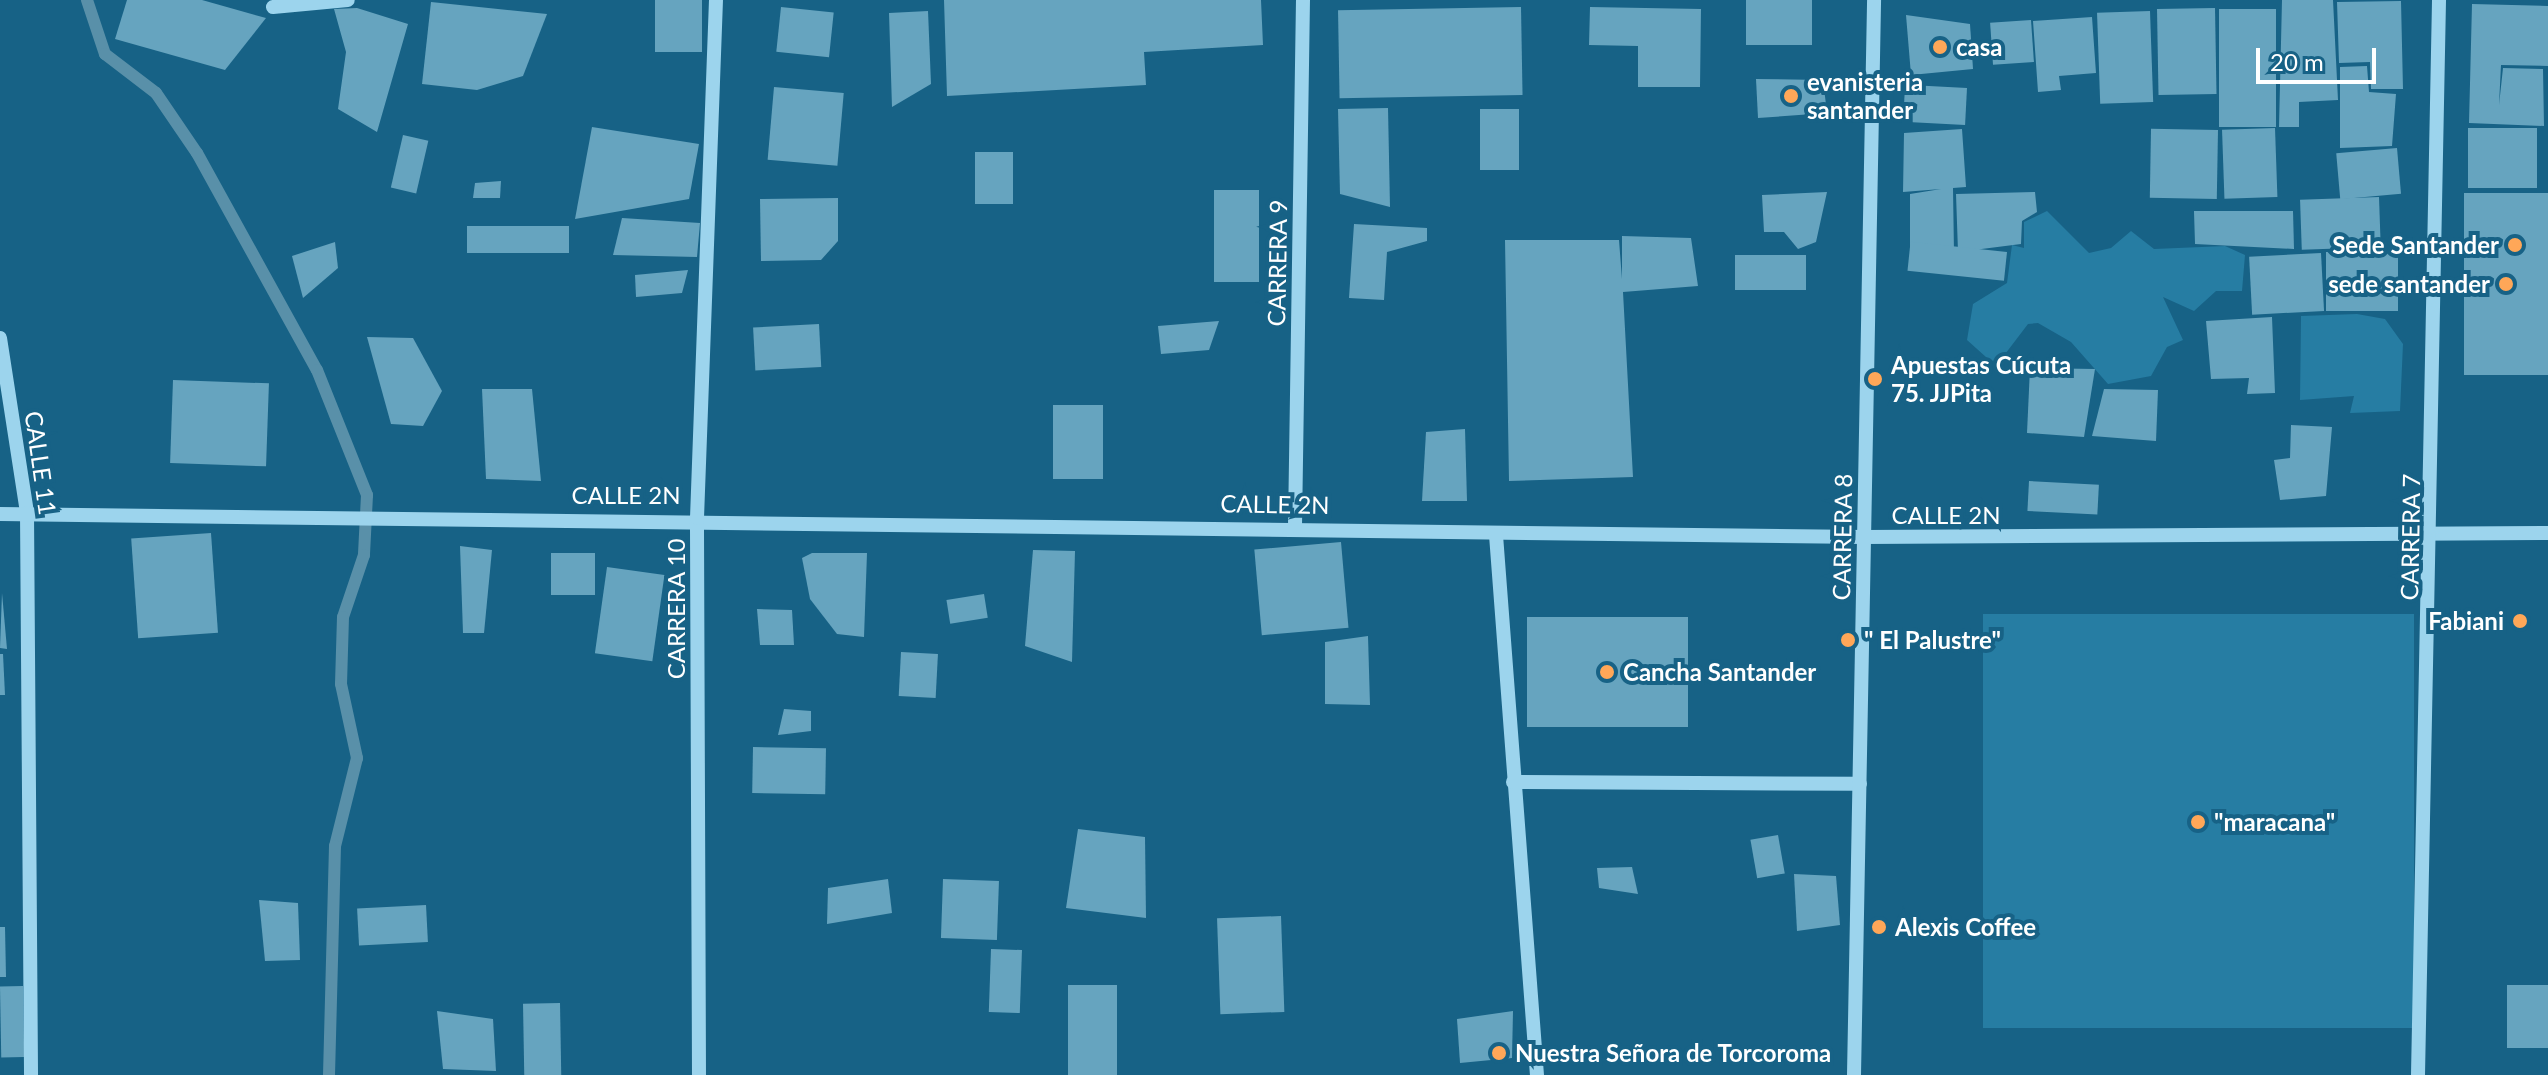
<!DOCTYPE html>
<html>
<head>
<meta charset="utf-8">
<style>
  body { margin:0 }
  #map { position:relative; width:2548px; height:1075px; overflow:hidden; background:#176286; font-family:Lato,sans-serif }
  div>[style] { position:absolute }
  .green>* { inset:0; background:#267da3; transform-origin:0 0 }
  .stream>* { height:12px; margin:-6px; padding:0 6px; transform-origin:6px; border-radius:6px; background:#5990a9 }
  .building>* { inset:0; background:#66a4bf; transform-origin:0 0 }
  .minor>* { height:14px; margin:-7px; padding:0 7px; transform-origin:7px; border-radius:7px; background:#9cd4ed }
  .dots>* { width:22px; height:22px; translate:-50% -50%; box-sizing:border-box; border:4px solid #176286; border-radius:50% }
  span { translate:-50% -50%; white-space:nowrap; text-align:center; line-height:1.15; -webkit-text-stroke:8px #176286; paint-order:stroke }
  .poi-label { font-size:24px; color:#fff; font-weight:700 }
  .left { translate:0 -50%; text-align:left }
  .right { translate:-100% -50%; text-align:right }
  .street-label { font-size:24px; color:#fff }
  .scale { position:absolute; left:2256px; top:48px; width:120px; height:36px; box-sizing:border-box; border:4px solid #fff; border-top:0; padding-left:10px; font-size:24px; line-height:28px; white-space:nowrap; color:#fff; -webkit-text-stroke:6px #176286; paint-order:stroke }
</style>
</head>
<body>
<div id="map">
  <div class="green">
    <div style="clip-path:polygon(2047px 211px,2089px 253px,2111px 248px,2131px 231px,2154px 249px,2225px 246px,2245px 255px,2242px 291px,2216px 291px,2194px 311px,2163px 297px,2183px 340px,2167px 347px,2151px 376px,2108px 384px,2071px 342px,2038px 323px,2028px 324px,1996px 366px,1967px 340px,1973px 304px,2007px 283px,2012px 245px,2024px 248px,2024px 222px)"></div>
    <div style="clip-path:polygon(2357px 314px,2385px 319px,2403px 344px,2400px 411px,2350px 413px,2354px 396px,2300px 400px,2301px 316px)"></div>
    <div style="left:1983px;top:614px;width:431px;height:414px"></div>
  </div>
  <div class="stream">
    <div style="left:87px;top:0;width:57px;rotate:71.6deg"></div>
    <div style="left:105px;top:54px;width:64px;rotate:37.4deg"></div>
    <div style="left:156px;top:93px;width:73px;rotate:55.7deg"></div>
    <div style="left:197px;top:153px;width:248px;rotate:61.1deg"></div>
    <div style="left:317px;top:370px;width:135px;rotate:68.2deg"></div>
    <div style="left:367px;top:495px;width:60px;rotate:92.9deg"></div>
    <div style="left:364px;top:555px;width:65px;rotate:108.7deg"></div>
    <div style="left:343px;top:617px;width:67px;rotate:91.7deg"></div>
    <div style="left:341px;top:684px;width:76px;rotate:77.8deg"></div>
    <div style="left:357px;top:758px;width:91px;rotate:104deg"></div>
    <div style="left:335px;top:846px;width:229px;rotate:91.5deg"></div>
  </div>
  <div class="building">
    <div style="clip-path:polygon(127px 0,202px 0,266px 18px,225px 70px,115px 39px)"></div>
    <div style="left:655px;top:0;width:47px;height:52px"></div>
    <div style="clip-path:polygon(944px 0,1261px 0,1263px 45px,1144px 52px,1146px 85px,947px 96px)"></div>
    <div style="left:1746px;top:0;width:66px;height:45px"></div>
    <div style="clip-path:polygon(2282px 0,2333px 0,2338px 100px,2299px 102px,2299px 127px,2279px 127px)"></div>
    <div style="clip-path:polygon(2401px 1px,2403px 89px,2371px 89px,2370px 62px,2339px 63px,2337px 2px)"></div>
    <div style="clip-path:polygon(431px 2px,547px 14px,523px 76px,477px 90px,422px 84px)"></div>
    <div style="clip-path:polygon(2472px 4px,2548px 6px,2548px 66px,2501px 65px,2499px 105px,2503px 68px,2543px 69px,2544px 126px,2469px 123px)"></div>
    <div style="left:781px;top:7px;width:53px;height:45px;rotate:6deg"></div>
    <div style="left:1521px;top:7px;width:88px;height:183px;rotate:89deg"></div>
    <div style="clip-path:polygon(1590px 7px,1701px 9px,1700px 87px,1638px 87px,1638px 46px,1589px 45px)"></div>
    <div style="clip-path:polygon(357px 8px,408px 24px,377px 132px,338px 109px,346px 52px,334px 9px)"></div>
    <div style="left:2215px;top:8px;width:86px;height:58px;rotate:89deg"></div>
    <div style="left:2219px;top:9px;width:57px;height:118px"></div>
    <div style="clip-path:polygon(928px 11px,931px 84px,892px 107px,889px 13px)"></div>
    <div style="left:2150px;top:11px;width:91px;height:53px;rotate:88deg"></div>
    <div style="clip-path:polygon(1906px 15px,1970px 24px,1973px 69px,1911px 75px)"></div>
    <div style="clip-path:polygon(2092px 17px,2096px 73px,2059px 76px,2061px 90px,2038px 92px,2033px 21px)"></div>
    <div style="left:2031px;top:20px;width:42px;height:41px;rotate:86deg"></div>
    <div style="clip-path:polygon(2367px 66px,2369px 92px,2396px 94px,2392px 146px,2340px 148px,2340px 67px)"></div>
    <div style="clip-path:polygon(1756px 79px,1823px 80px,1827px 113px,1758px 118px)"></div>
    <div style="left:774px;top:87px;width:70px;height:73px;rotate:5deg"></div>
    <div style="left:1967px;top:88px;width:37px;height:62px;rotate:93deg"></div>
    <div style="clip-path:polygon(1388px 108px,1390px 207px,1340px 194px,1338px 109px)"></div>
    <div style="left:1480px;top:109px;width:39px;height:61px"></div>
    <div style="clip-path:polygon(592px 127px,699px 144px,689px 199px,575px 219px)"></div>
    <div style="left:2275px;top:128px;width:69px;height:53px;rotate:88deg"></div>
    <div style="left:2468px;top:128px;width:69px;height:60px"></div>
    <div style="clip-path:polygon(1962px 129px,1966px 187px,1953px 188px,1954px 253px,1910px 255px,1910px 194px,1941px 189px,1903px 192px,1904px 133px)"></div>
    <div style="left:2218px;top:130px;width:69px;height:67px;rotate:91deg"></div>
    <div style="left:403px;top:135px;width:26px;height:54px;rotate:13deg"></div>
    <div style="left:2397px;top:148px;width:46px;height:61px;rotate:85deg"></div>
    <div style="left:975px;top:152px;width:38px;height:52px"></div>
    <div style="clip-path:polygon(501px 181px,500px 198px,473px 198px,475px 183px)"></div>
    <div style="left:1214px;top:190px;width:45px;height:92px"></div>
    <div style="clip-path:polygon(1827px 192px,1816px 242px,1798px 249px,1784px 232px,1764px 232px,1762px 195px)"></div>
    <div style="clip-path:polygon(2035px 192px,2037px 212px,2022px 221px,2021px 244px,1958px 252px,1956px 194px)"></div>
    <div style="left:2548px;top:193px;width:182px;height:84px;rotate:90deg"></div>
    <div style="left:2379px;top:197px;width:50px;height:79px;rotate:88deg"></div>
    <div style="clip-path:polygon(838px 198px,838px 241px,821px 260px,761px 261px,760px 199px)"></div>
    <div style="clip-path:polygon(2194px 211px,2293px 211px,2294px 249px,2195px 244px)"></div>
    <div style="clip-path:polygon(622px 218px,700px 223px,697px 257px,613px 255px)"></div>
    <div style="clip-path:polygon(1354px 224px,1427px 228px,1427px 241px,1387px 252px,1384px 300px,1349px 298px)"></div>
    <div style="left:569px;top:226px;width:27px;height:102px;rotate:90deg"></div>
    <div style="clip-path:polygon(1622px 236px,1691px 238px,1698px 286px,1623px 292px,1633px 477px,1509px 481px,1505px 240px,1619px 240px,1622px 279px)"></div>
    <div style="clip-path:polygon(335px 242px,338px 268px,303px 298px,292px 256px)"></div>
    <div style="left:2007px;top:252px;width:29px;height:97px;rotate:96deg"></div>
    <div style="left:2398px;top:252px;width:59px;height:72px;rotate:90deg"></div>
    <div style="left:2321px;top:253px;width:58px;height:72px;rotate:87deg"></div>
    <div style="left:1806px;top:255px;width:35px;height:71px;rotate:90deg"></div>
    <div style="clip-path:polygon(688px 270px,682px 293px,636px 297px,635px 275px)"></div>
    <div style="clip-path:polygon(2272px 317px,2275px 393px,2247px 394px,2249px 378px,2211px 379px,2206px 321px)"></div>
    <div style="clip-path:polygon(1219px 321px,1209px 350px,1161px 354px,1158px 326px)"></div>
    <div style="left:819px;top:324px;width:43px;height:66px;rotate:87deg"></div>
    <div style="clip-path:polygon(367px 337px,413px 338px,442px 391px,423px 426px,391px 424px)"></div>
    <div style="clip-path:polygon(2030px 368px,2095px 369px,2084px 437px,2027px 433px)"></div>
    <div style="left:173px;top:380px;width:96px;height:83px;rotate:2deg"></div>
    <div style="clip-path:polygon(482px 389px,532px 389px,541px 481px,486px 479px)"></div>
    <div style="clip-path:polygon(2104px 389px,2158px 390px,2156px 441px,2092px 436px)"></div>
    <div style="left:1053px;top:405px;width:50px;height:74px"></div>
    <div style="clip-path:polygon(2291px 425px,2332px 427px,2326px 496px,2280px 500px,2274px 460px,2290px 458px)"></div>
    <div style="clip-path:polygon(1465px 429px,1467px 501px,1422px 501px,1426px 432px)"></div>
    <div style="left:2029px;top:481px;width:70px;height:30px;rotate:3deg"></div>
    <div style="left:211px;top:533px;width:100px;height:80px;rotate:86deg"></div>
    <div style="left:1341px;top:542px;width:86px;height:87px;rotate:85deg"></div>
    <div style="clip-path:polygon(460px 546px,492px 550px,484px 633px,463px 633px)"></div>
    <div style="clip-path:polygon(1033px 550px,1075px 551px,1072px 662px,1025px 646px)"></div>
    <div style="left:551px;top:553px;width:44px;height:42px"></div>
    <div style="clip-path:polygon(812px 553px,867px 553px,864px 637px,837px 634px,810px 599px,802px 558px)"></div>
    <div style="left:607px;top:567px;width:58px;height:87px;rotate:8deg"></div>
    <div style="clip-path:polygon(2px 593px,7px 649px,0 648px)"></div>
    <div style="left:984px;top:594px;width:24px;height:38px;rotate:81deg"></div>
    <div style="clip-path:polygon(757px 609px,792px 610px,794px 645px,760px 645px)"></div>
    <div style="left:1527px;top:617px;width:161px;height:110px"></div>
    <div style="clip-path:polygon(1368px 636px,1370px 705px,1325px 704px,1325px 642px)"></div>
    <div style="left:901px;top:652px;width:37px;height:44px;rotate:3deg"></div>
    <div style="clip-path:polygon(0 654px,3px 654px,5px 695px,0 695px)"></div>
    <div style="clip-path:polygon(784px 709px,811px 711px,811px 731px,778px 735px)"></div>
    <div style="left:753px;top:747px;width:73px;height:46px;rotate:1deg"></div>
    <div style="clip-path:polygon(1078px 829px,1145px 837px,1146px 918px,1066px 908px)"></div>
    <div style="left:1778px;top:835px;width:39px;height:28px;rotate:80deg"></div>
    <div style="clip-path:polygon(1632px 867px,1638px 894px,1599px 888px,1597px 868px)"></div>
    <div style="clip-path:polygon(1794px 874px,1836px 876px,1840px 925px,1797px 931px)"></div>
    <div style="clip-path:polygon(888px 879px,892px 913px,827px 924px,828px 888px)"></div>
    <div style="left:943px;top:879px;width:56px;height:59px;rotate:2deg"></div>
    <div style="clip-path:polygon(259px 900px,298px 903px,300px 960px,265px 961px)"></div>
    <div style="left:426px;top:905px;width:37px;height:69px;rotate:87deg"></div>
    <div style="left:1281px;top:916px;width:96px;height:64px;rotate:88deg"></div>
    <div style="clip-path:polygon(0 927px,5px 927px,6px 977px,0 977px)"></div>
    <div style="left:991px;top:949px;width:31px;height:63px;rotate:2deg"></div>
    <div style="left:1068px;top:985px;width:49px;height:90px"></div>
    <div style="left:2548px;top:985px;width:63px;height:41px;rotate:90deg"></div>
    <div style="left:23px;top:986px;width:71px;height:23px;rotate:89deg"></div>
    <div style="left:560px;top:1003px;width:72px;height:37px;rotate:89deg"></div>
    <div style="clip-path:polygon(437px 1011px,493px 1019px,496px 1071px,443px 1069px)"></div>
    <div style="clip-path:polygon(1513px 1011px,1512px 1058px,1460px 1063px,1457px 1019px)"></div>
  </div>
  <div class="minor">
    <div style="left:273px;top:7px;width:75px;rotate:-5.3deg"></div>
    <div style="left:0;top:338px;width:177px;rotate:81.2deg"></div>
    <div style="left:27px;top:513px;width:562px;rotate:89.59deg"></div>
    <div style="left:0;top:514px;width:1864px;rotate:0.71deg"></div>
    <div style="left:1864px;top:537px;width:684px;rotate:-0.34deg"></div>
    <div style="left:1295px;top:526px;width:526px;rotate:-89.13deg"></div>
    <div style="left:1496px;top:535px;width:542px;rotate:85.66deg"></div>
    <div style="left:1513px;top:782px;width:347px;rotate:0.3deg"></div>
    <div style="left:699px;top:1075px;width:557px;rotate:-90.21deg"></div>
    <div style="left:697px;top:518px;width:518px;rotate:-87.9deg"></div>
    <div style="left:1854px;top:1075px;width:1075px;rotate:-88.93deg"></div>
    <div style="left:2418px;top:1075px;width:1075px;rotate:-88.88deg"></div>
  </div>
  <div class="dots">
    <div style="left:1940px;top:47px;background:#ffa758"></div>
    <div style="left:1791px;top:96px;background:#ffa758"></div>
    <div style="left:2515px;top:245px;background:#ffa758"></div>
    <div style="left:2506px;top:284px;background:#ffa758"></div>
    <div style="left:1875px;top:379px;background:#ffa758"></div>
    <div style="left:2520px;top:621px;background:#ffa758"></div>
    <div style="left:1848px;top:640px;background:#ffa758"></div>
    <div style="left:1607px;top:672px;background:#ffa758"></div>
    <div style="left:2198px;top:822px;background:#ffa758"></div>
    <div style="left:1879px;top:927px;background:#ffa758"></div>
    <div style="left:1499px;top:1053px;background:#ffa758"></div>
  </div>
  <div class="poi-label">
    <span class="left" style="left:1956px;top:47px">casa</span>
    <span class="left" style="left:1807px;top:96px">evanisteria<br>santander</span>
    <span class="right" style="left:2499px;top:245px">Sede Santander</span>
    <span class="right" style="left:2490px;top:284px">sede santander</span>
    <span class="left" style="left:1891px;top:379px">Apuestas Cúcuta<br>75. JJPita</span>
    <span class="right" style="left:2504px;top:621px">Fabiani</span>
    <span class="left" style="left:1864px;top:640px">" El Palustre"</span>
    <span class="left" style="left:1623px;top:672px">Cancha Santander</span>
    <span class="left" style="left:2214px;top:822px">"maracana"</span>
    <span class="left" style="left:1895px;top:927px">Alexis Coffee</span>
    <span class="left" style="left:1515px;top:1053px">Nuestra Señora de Torcoroma</span>
  </div>
  <div class="street-label">
    <span style="left:1277px;top:263px;rotate:-89deg">CARRERA 9</span>
    <span style="left:41px;top:463px;rotate:82deg">CALLE 11</span>
    <span style="left:626px;top:495px">CALLE 2N</span>
    <span style="left:1275px;top:504px;rotate:1deg">CALLE 2N</span>
    <span style="left:1946px;top:515px">CALLE 2N</span>
    <span style="left:1842px;top:537px;rotate:-89deg">CARRERA 8</span>
    <span style="left:2410px;top:537px;rotate:-89deg">CARRERA 7</span>
    <span style="left:676px;top:609px;rotate:-90deg">CARRERA 10</span>
  </div>
  <div class="scale">20 m</div>
</div>
</body>
</html>
